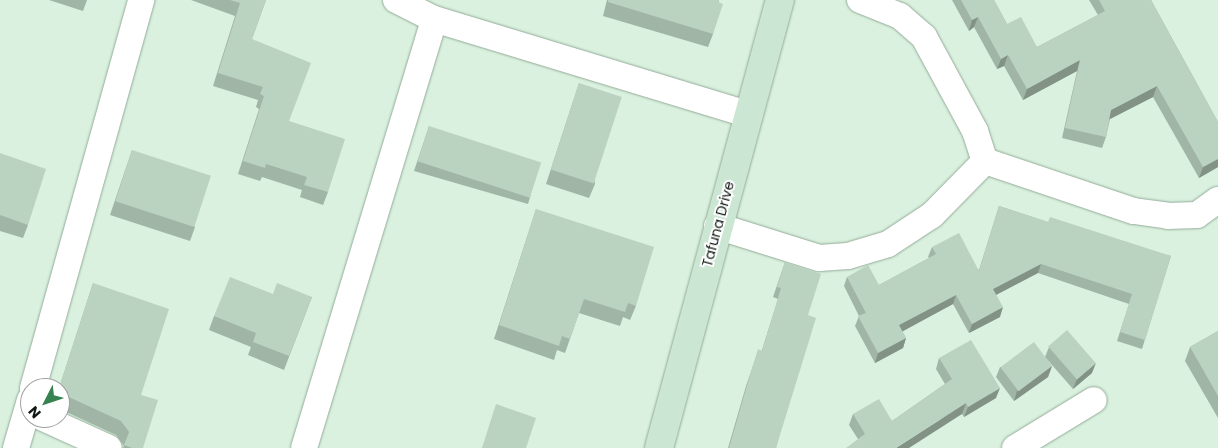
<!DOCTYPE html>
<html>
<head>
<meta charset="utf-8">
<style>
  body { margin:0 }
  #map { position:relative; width:1218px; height:448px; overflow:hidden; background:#d9f1de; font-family:Poppins,sans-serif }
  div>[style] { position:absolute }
  .roads { filter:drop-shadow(0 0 1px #94ab99) drop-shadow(0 0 1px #94ab99) }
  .minor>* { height:26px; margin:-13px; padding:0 13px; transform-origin:13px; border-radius:13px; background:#fff }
  .secondary>* { height:28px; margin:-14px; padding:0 14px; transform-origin:14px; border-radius:14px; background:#cce6d4 }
  .wall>* { inset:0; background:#a0b5a5 }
  .shaded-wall>* { inset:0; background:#829386 }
  .building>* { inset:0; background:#bad2c0; transform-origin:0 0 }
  span { translate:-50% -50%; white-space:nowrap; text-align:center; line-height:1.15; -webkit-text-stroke:4px #fff; paint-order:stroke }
  .street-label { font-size:14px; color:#0e1711 }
  .north { position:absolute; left:20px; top:378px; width:50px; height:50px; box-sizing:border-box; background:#fff; border:1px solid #9fa2a0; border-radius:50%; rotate:229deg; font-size:14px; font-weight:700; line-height:20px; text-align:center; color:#0e1711 }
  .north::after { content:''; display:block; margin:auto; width:18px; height:22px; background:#368250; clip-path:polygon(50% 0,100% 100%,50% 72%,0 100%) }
</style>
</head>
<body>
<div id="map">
  <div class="roads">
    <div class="minor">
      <div style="left:396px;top:0;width:42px;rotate:26.6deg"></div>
      <div style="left:434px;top:19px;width:327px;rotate:16.9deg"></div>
      <div style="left:860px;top:0;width:43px;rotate:21.8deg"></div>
      <div style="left:900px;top:16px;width:32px;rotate:41deg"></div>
      <div style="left:924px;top:37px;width:107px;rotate:61.5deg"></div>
      <div style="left:975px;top:131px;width:32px;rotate:72deg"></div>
      <div style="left:985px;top:161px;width:157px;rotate:18.6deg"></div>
      <div style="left:1134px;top:211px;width:34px;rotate:8deg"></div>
      <div style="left:1168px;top:216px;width:29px;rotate:-2deg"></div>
      <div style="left:1197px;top:215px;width:26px;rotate:-36deg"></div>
      <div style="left:717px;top:226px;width:107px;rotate:17.4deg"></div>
      <div style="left:819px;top:258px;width:29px;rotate:-4deg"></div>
      <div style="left:848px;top:256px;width:42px;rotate:-16.7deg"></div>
      <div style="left:888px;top:244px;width:53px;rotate:-33.4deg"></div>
      <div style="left:932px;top:215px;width:76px;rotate:-45.5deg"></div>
      <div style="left:33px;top:388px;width:403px;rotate:-74.4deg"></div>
      <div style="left:43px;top:418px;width:72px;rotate:24.4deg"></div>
      <div style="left:16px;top:448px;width:50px;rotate:-73.7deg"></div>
      <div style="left:304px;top:448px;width:448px;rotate:-73.1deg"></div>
      <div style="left:1015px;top:448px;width:92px;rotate:-31.3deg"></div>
    </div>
    <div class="secondary">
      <div style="left:659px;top:448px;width:464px;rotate:-74.9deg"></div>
    </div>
  </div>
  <div class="wall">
    <div style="clip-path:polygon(49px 0,87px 0,83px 11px)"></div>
    <div style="clip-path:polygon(191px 0,266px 0,252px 39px,289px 121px,328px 192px,323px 205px,300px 197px,302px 190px,262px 177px,260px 181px,238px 174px,259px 109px,256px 107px,258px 100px,213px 86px,235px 16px)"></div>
    <div style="clip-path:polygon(607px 0,719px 0,713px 34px,708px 47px,603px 16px)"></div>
    <div style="clip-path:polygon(952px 0,994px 0,1007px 24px,1037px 47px,1098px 15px,1089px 0,1151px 0,1218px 122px,1218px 167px,1199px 178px,1153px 97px,1110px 119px,1106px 137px,1102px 148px,1062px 138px,1077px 71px,1023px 100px,1004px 66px,997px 69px,974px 27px,969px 31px)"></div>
    <div style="clip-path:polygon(579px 83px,595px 184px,589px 198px,546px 184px)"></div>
    <div style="clip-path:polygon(429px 126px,531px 194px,528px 204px,414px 171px)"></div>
    <div style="clip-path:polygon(132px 150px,195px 227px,190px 241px,110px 215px)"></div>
    <div style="clip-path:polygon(0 153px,28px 225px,23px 238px,0 231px)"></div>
    <div style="clip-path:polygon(999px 206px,1048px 222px,1171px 256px,1142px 349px,1117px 341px,1129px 304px,1038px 273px,996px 295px,1000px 317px,969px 333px,953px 304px,902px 331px,906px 338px,903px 348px,875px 363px,855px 326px,859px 316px,844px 286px,847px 277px,879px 285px,929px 258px,928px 257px,932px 247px,979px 270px)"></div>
    <div style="clip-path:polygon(536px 209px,636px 306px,630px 320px,623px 317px,620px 326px,579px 313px,565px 353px,557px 350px,554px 360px,494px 339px)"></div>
    <div style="clip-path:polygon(785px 262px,808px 315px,776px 448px,728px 448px,746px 386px,755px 360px,762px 350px,778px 299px,773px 297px)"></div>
    <div style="clip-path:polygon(93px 283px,141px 395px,143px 448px,123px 448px,124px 446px,116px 435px,60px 409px,60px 388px,59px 388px)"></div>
    <div style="clip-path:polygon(273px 294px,312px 297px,284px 370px,248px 355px,251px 347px,209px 330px,214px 316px)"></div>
    <div style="clip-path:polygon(1218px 331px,1218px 418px,1185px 361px,1190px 347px)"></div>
    <div style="clip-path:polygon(1049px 347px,1092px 373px,1073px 389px,1045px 357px)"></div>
    <div style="clip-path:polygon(939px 358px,996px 398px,964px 417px,962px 414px,858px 439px,849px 425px,853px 414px,892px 421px,945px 384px,936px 369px)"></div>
    <div style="clip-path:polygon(1052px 366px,1048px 377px,1014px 401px,996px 377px,1000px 367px)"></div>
  </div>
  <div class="shaded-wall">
    <div style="clip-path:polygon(978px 17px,974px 27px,969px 31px,972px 20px)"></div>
    <div style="clip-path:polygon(1008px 55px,1004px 66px,997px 69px,1001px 59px)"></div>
    <div style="clip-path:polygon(1080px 60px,1077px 71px,1023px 100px,1027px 89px)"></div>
    <div style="clip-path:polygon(1157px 86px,1153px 97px,1108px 120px,1111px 110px)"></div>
    <div style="clip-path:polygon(1218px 159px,1218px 167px,1199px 178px,1203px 167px)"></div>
    <div style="clip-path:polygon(1041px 264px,1038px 273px,990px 298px,993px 289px)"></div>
    <div style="clip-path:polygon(956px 295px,953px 304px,896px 335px,899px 325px)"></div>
    <div style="clip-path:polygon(1003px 307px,1000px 317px,969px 333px,972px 324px)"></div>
    <div style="clip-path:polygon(906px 338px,903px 348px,875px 363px,878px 353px)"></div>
    <div style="clip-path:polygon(1096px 363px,1092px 373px,1073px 389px,1077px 379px)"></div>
    <div style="clip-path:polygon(1052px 366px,1048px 377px,1014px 401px,1017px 391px)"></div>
    <div style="clip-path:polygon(1000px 388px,996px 398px,964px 417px,968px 407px)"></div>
    <div style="clip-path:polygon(966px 403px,962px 414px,909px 448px,896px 448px)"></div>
  </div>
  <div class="building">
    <div style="clip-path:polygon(230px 0,266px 0,252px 39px,311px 63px,289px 121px,345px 139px,328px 192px,304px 185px,307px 177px,266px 164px,265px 168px,243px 161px,264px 96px,260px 94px,263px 87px,218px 73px,240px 3px)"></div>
    <div style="clip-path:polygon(608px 0,719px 0,718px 2px,723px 4px,713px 34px,608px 2px)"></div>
    <div style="clip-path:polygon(961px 0,994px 0,1007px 24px,1021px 17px,1037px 47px,1105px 11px,1099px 0,1151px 0,1218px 122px,1218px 159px,1203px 167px,1157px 86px,1111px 110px,1106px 137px,1065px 128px,1080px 60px,1027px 89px,1008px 55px,1001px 59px,978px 17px,972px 20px)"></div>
    <div style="left:579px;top:83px;width:45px;height:91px;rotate:18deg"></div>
    <div style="left:429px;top:126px;width:118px;height:37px;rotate:18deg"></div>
    <div style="left:132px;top:150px;width:83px;height:54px;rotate:18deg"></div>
    <div style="clip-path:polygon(0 153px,46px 169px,28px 225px,0 215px)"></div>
    <div style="clip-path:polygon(999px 206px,1048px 222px,1050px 217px,1171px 256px,1145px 340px,1120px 332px,1132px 294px,1041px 264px,993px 289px,1003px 307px,972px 324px,956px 295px,899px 325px,906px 338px,878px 353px,858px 316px,866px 313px,847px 277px,868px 265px,879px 285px,936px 254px,932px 247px,959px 233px,979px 271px)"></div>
    <div style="clip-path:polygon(536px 209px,654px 247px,636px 306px,628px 303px,625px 312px,584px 299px,570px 339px,562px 336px,559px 346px,499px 325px)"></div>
    <div style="clip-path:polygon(785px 262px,821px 274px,808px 315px,816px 318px,776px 448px,729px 448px,750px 375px,758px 349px,762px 351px,781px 288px,777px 287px)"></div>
    <div style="clip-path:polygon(230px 277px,273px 294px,277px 283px,312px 297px,289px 356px,253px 342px,256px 333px,214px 316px)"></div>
    <div style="clip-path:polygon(93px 283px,169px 309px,141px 395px,158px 400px,143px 448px,132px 448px,124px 445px,129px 432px,121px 421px,60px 393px,60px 388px,59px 388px)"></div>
    <div style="left:1067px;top:330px;width:44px;height:25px;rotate:49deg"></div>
    <div style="clip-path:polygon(1218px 331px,1218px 396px,1190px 347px)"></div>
    <div style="clip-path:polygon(971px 340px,1000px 388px,968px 407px,966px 403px,896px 448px,846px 448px,865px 434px,853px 414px,879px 399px,892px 421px,952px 379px,939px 358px)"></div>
    <div style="left:1034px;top:342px;width:30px;height:42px;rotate:53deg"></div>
    <div style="clip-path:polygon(496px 404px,536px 418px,526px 448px,482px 448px)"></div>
  </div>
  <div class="street-label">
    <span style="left:718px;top:224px;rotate:-75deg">Tafuna Drive</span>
  </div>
  <div class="north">N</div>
</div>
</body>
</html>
